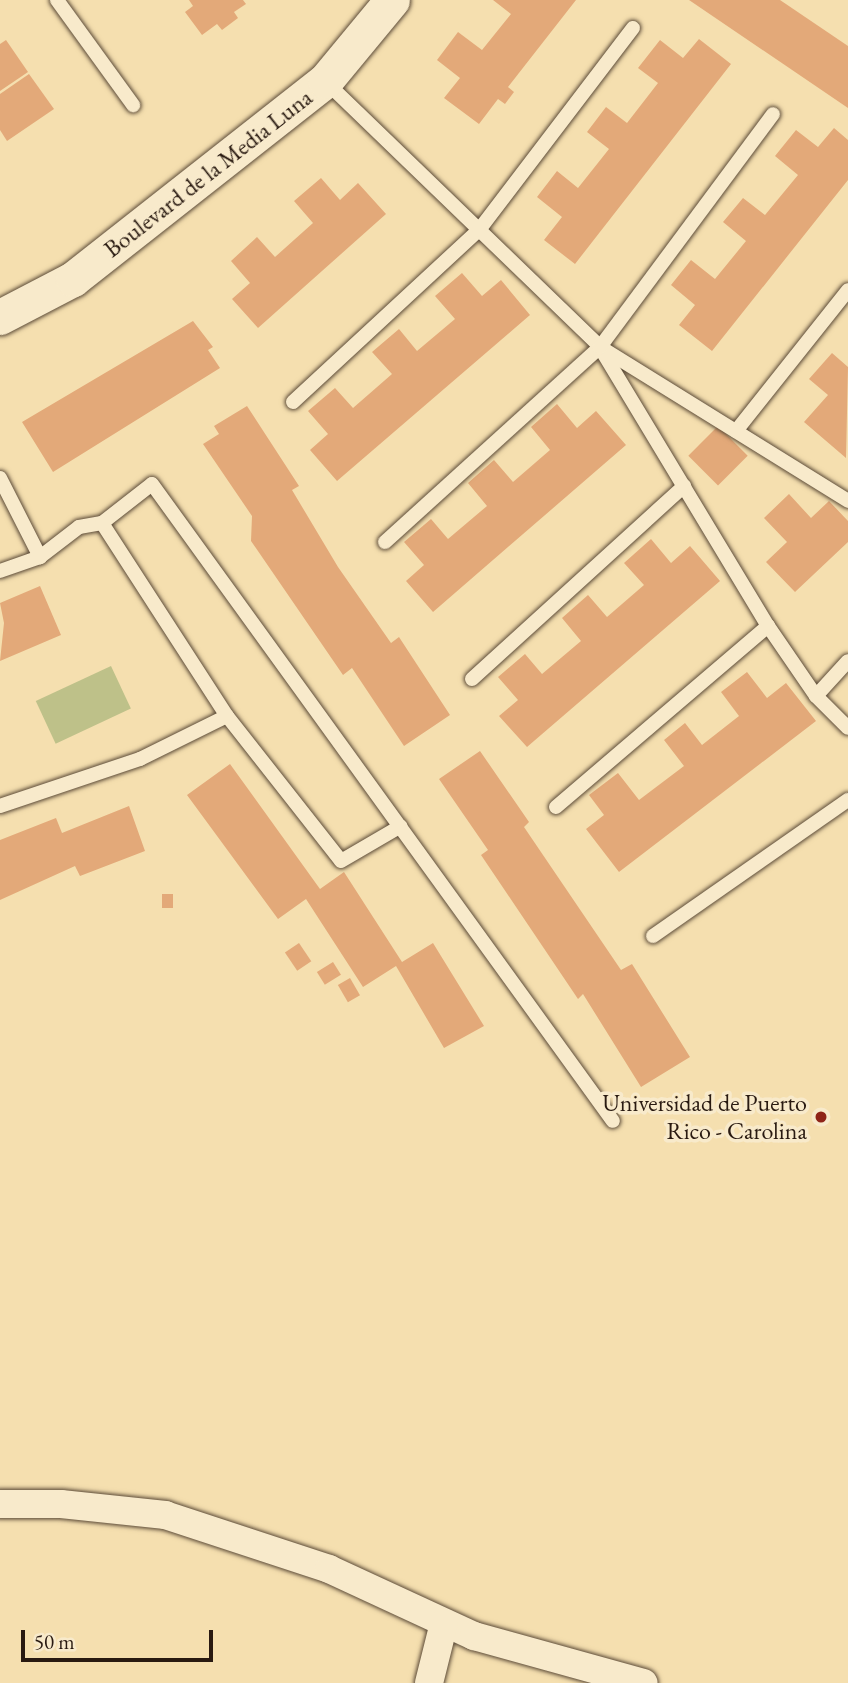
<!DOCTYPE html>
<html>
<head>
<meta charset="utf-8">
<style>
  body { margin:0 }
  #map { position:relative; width:848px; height:1683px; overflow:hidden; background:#f5dfaf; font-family:"EB Garamond",serif }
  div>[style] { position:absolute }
  .green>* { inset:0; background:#bec189; transform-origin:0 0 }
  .building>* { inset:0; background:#e3a979; transform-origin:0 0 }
  .roads { filter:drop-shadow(0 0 2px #5c4b38) drop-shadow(0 0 2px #5c4b38) }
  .service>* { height:14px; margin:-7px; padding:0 7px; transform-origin:7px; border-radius:7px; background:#f8eacb }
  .minor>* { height:28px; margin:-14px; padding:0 14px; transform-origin:14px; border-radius:14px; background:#f8eacb }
  .tertiary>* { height:35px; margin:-17.5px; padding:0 17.5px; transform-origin:17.5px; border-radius:17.5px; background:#f8eacb }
  .dots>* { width:19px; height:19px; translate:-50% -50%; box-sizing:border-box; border:4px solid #f8eacb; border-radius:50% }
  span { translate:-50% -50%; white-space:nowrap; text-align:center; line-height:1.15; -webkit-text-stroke:7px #f8eacb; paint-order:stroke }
  .street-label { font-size:24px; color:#291a11 }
  .poi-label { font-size:24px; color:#291a11 }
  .right { translate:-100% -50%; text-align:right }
  .scale { position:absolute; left:21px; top:1630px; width:192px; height:32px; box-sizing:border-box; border:4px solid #291a11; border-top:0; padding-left:9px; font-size:21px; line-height:24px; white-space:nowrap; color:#291a11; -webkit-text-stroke:5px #f8eacb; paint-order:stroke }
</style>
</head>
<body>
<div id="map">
  <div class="green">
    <div style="left:111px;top:666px;width:47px;height:83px;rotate:65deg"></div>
  </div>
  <div class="building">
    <div style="clip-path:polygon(189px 0,243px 0,246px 4px,234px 12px,238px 18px,222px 30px,217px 24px,202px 35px,185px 12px,193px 6px)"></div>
    <div style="clip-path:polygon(493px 0,576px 0,508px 87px,514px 92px,505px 104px,498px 99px,479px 124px,444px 98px,460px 78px,437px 60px,458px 32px,482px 50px,511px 14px)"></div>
    <div style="clip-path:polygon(689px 0,780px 0,848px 46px,848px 108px)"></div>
    <div style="clip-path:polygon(699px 39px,731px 64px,575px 264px,544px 240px,562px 217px,537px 197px,557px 171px,578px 188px,609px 149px,587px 132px,606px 107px,627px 123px,658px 83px,638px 68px,660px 40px,683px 58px)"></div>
    <div style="clip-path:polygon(6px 40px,28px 72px,0 91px,0 44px)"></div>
    <div style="clip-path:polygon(29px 74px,54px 109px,7px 141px,0 130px,0 94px)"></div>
    <div style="clip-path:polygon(834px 128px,848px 140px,848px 180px,712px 351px,679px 325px,695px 305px,671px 285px,691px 260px,715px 279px,746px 241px,723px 222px,743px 198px,765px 215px,798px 175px,775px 156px,796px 130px,818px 147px)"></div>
    <div style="clip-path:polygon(321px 178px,340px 200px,358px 183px,386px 214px,258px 328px,232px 299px,250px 283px,231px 261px,257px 237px,275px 257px,313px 223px,294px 201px)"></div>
    <div style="clip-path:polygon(462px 273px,482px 296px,501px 280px,530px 315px,337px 481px,310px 450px,328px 434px,308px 411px,335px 388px,353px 408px,392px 374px,372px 352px,399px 329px,417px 351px,455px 319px,435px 296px)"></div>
    <div style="clip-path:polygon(193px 321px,213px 347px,208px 350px,220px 368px,53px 472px,22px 422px)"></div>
    <div style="clip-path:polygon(832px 353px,848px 367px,846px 458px,804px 422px,828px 395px,809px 379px)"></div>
    <div style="clip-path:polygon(557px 404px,577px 428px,596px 411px,626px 445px,433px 612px,406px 581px,424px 565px,404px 542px,431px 519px,448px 539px,487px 506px,468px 483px,494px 460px,513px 482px,550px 450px,531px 427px)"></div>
    <div style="clip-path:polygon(247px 406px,299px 486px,292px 490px,338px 567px,391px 643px,399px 637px,450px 715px,404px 746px,352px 668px,343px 675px,251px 541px,252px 516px,203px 444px,219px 434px,214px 426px)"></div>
    <div style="left:718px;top:426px;width:42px;height:42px;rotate:45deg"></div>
    <div style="clip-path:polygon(789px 494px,811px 518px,829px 501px,848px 521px,848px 542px,795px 592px,766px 562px,787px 542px,764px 518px)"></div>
    <div style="clip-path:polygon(651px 539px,671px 563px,690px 546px,720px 581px,527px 747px,499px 716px,518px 700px,498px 677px,525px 654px,542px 674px,581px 641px,562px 618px,588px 595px,607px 617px,644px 585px,624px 563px)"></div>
    <div style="clip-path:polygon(40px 586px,61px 635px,0 661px,4px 623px,0 603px)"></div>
    <div style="clip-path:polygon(747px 672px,767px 698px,786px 683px,816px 721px,619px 872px,586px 829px,604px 815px,589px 795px,618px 773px,639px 800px,684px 766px,664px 740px,685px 723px,702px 745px,739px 716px,721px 692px)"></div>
    <div style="clip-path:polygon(480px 751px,529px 822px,524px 827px,621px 970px,632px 964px,690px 1057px,641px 1087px,583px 994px,578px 999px,481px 855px,488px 850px,439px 779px)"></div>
    <div style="clip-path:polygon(230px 764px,320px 889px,344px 872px,402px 962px,433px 943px,484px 1026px,444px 1048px,396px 966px,363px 987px,306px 899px,278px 919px,187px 795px)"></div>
    <div style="clip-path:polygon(129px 806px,145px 851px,80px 876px,75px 866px,0 900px,0 840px,56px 818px,62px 833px)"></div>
    <div style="left:162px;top:894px;width:11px;height:14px"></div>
    <div style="left:299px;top:943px;width:22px;height:17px;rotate:56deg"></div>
    <div style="left:333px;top:962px;width:15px;height:19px;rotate:58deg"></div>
    <div style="left:350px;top:978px;width:20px;height:14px;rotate:60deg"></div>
  </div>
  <div class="roads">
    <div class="service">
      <div style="left:57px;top:0;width:130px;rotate:54.1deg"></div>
      <div style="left:325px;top:81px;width:383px;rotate:44deg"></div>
      <div style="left:600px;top:347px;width:292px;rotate:31.8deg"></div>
      <div style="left:602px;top:351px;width:321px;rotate:58.9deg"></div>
      <div style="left:768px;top:626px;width:85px;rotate:55.6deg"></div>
      <div style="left:816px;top:696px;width:45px;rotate:45deg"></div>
      <div style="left:293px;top:402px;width:253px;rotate:-42.8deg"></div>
      <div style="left:479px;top:230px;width:254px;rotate:-52.7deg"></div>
      <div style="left:736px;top:431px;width:180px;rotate:-51.5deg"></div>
      <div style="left:0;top:478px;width:89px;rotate:63.1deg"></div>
      <div style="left:102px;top:523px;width:230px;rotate:57.1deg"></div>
      <div style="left:227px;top:716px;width:184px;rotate:51.8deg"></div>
      <div style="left:341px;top:861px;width:69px;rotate:-30.3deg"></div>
      <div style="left:385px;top:542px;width:290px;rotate:-42.2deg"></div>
      <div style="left:600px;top:347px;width:290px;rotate:-53.4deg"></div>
      <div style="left:0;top:571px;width:42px;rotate:-19.3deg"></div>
      <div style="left:40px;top:557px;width:49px;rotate:-37.6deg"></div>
      <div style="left:79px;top:527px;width:23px;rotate:-10deg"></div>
      <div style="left:102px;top:523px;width:63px;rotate:-38deg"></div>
      <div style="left:152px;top:484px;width:786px;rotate:54.11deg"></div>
      <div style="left:472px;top:679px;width:287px;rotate:-42.3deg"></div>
      <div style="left:816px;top:696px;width:47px;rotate:-47.6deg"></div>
      <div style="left:0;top:806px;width:148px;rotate:-18.6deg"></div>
      <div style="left:140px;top:759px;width:97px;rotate:-26.3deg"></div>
      <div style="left:556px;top:807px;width:279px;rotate:-40.5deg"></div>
      <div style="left:653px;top:936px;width:238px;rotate:-34.9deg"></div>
    </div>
    <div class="minor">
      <div style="left:0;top:1504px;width:61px"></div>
      <div style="left:61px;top:1504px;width:105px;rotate:6deg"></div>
      <div style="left:165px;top:1515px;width:173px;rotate:18.2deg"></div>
      <div style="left:329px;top:1569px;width:160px;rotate:24.8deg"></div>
      <div style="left:474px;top:1636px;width:176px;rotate:15.5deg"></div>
      <div style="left:429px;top:1683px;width:62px;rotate:-76deg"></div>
    </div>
    <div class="tertiary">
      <div style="left:0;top:317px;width:82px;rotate:-27.5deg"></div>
      <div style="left:73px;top:279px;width:320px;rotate:-38.2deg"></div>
      <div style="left:325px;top:81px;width:105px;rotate:-50.4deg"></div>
    </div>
  </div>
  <div class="dots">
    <div style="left:821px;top:1117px;background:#8f2418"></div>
  </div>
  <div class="street-label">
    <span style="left:208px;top:173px;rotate:-38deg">Boulevard de la Media Luna</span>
  </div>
  <div class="poi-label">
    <span class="right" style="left:807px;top:1117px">Universidad de Puerto<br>Rico - Carolina</span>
  </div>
  <div class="scale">50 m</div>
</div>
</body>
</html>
